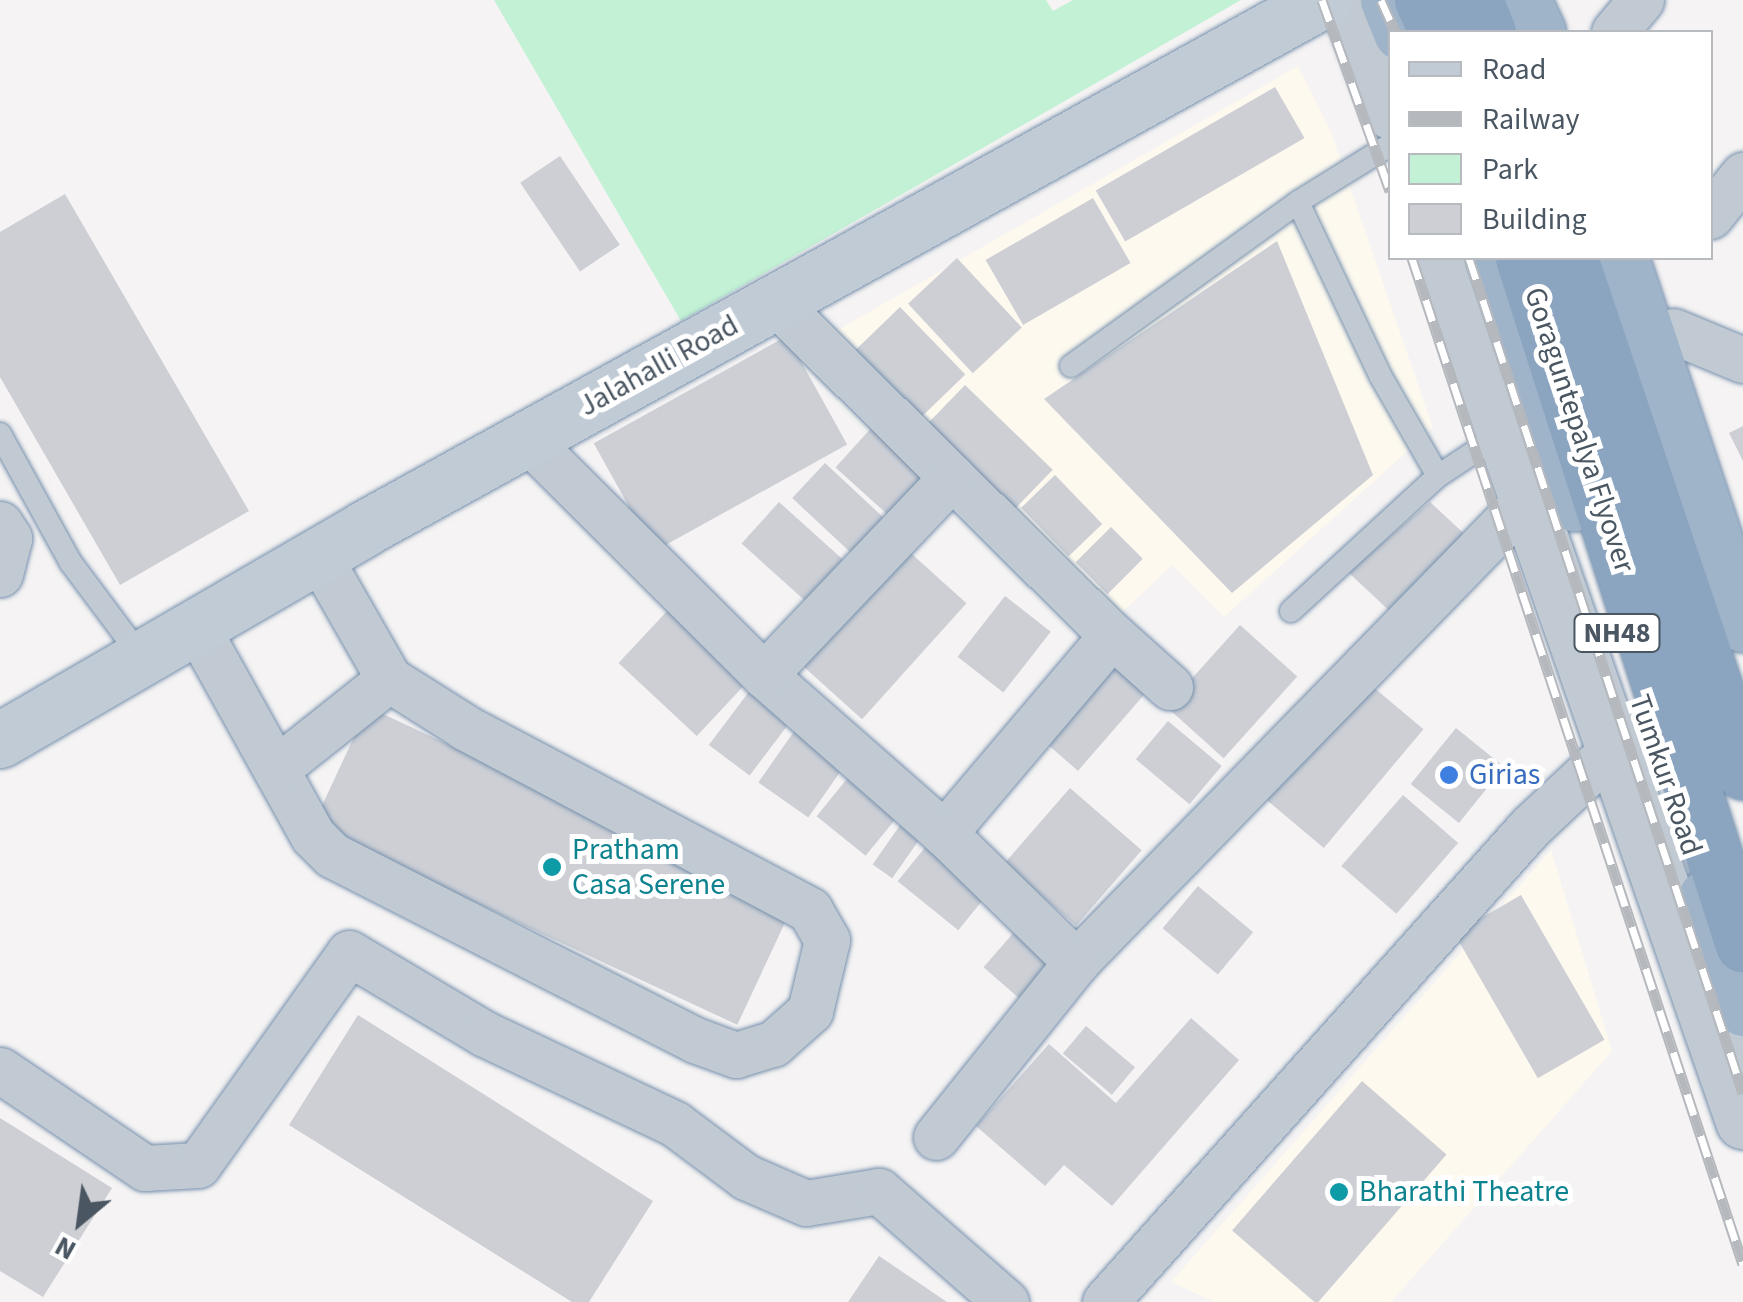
<!DOCTYPE html>
<html>
<head>
<meta charset="utf-8">
<style>
  body { margin:0 }
  #map { position:relative; width:1743px; height:1302px; overflow:hidden; background:#f5f3f3; font-family:"Source Sans 3",sans-serif }
  div>[style] { position:absolute }
  .commercial>* { inset:0; background:#fdf9ef }
  .green>* { inset:0; background:#c3f1d5 }
  .building>* { inset:0; background:#cdcfd5; transform-origin:0 0 }
  .roads { filter:drop-shadow(0 0 2px #7690ad) drop-shadow(0 0 2px #7690ad) }
  .service>* { height:22px; margin:-11px; padding:0 11px; transform-origin:11px; border-radius:11px; background:#c1cad2 }
  .minor>* { height:45px; margin:-22.5px; padding:0 22.5px; transform-origin:22.5px; border-radius:22.5px; background:#c1cad2 }
  .tertiary>* { height:55px; margin:-27.5px; padding:0 27.5px; transform-origin:27.5px; border-radius:27.5px; background:#c1cad2 }
  .secondary>* { height:55px; margin:-27.5px; padding:0 27.5px; transform-origin:27.5px; border-radius:27.5px; background:#c1cbd6 }
  .trunk>* { height:55px; margin:-27.5px; padding:0 27.5px; transform-origin:27.5px; border-radius:27.5px; background:#9fb4c9 }
  .motorway>* { height:55px; margin:-27.5px; padding:0 27.5px; transform-origin:27.5px; border-radius:27.5px; background:#8ba5c1 }
  .rail>* { height:11px; margin-top:-5.5px; transform-origin:0; background:repeating-linear-gradient(90deg,#fff 0 22px,#b5b8bd 0 44px); box-sizing:border-box; border-block:2px solid #b5b8bd }
  .dots>* { width:28px; height:28px; translate:-50% -50%; box-sizing:border-box; border:5px solid #fff; border-radius:50% }
  span { translate:-50% -50%; white-space:nowrap; text-align:center; line-height:1.15; -webkit-text-stroke:10px #fff; paint-order:stroke }
  .shield-label span { padding:2px 8px; background:#fff; border:2px solid; border-radius:8px; -webkit-text-stroke-width:0 }
  .shield-label { font-size:28px; color:#4a5661; font-weight:700 }
  .street-label { font-size:30px; color:#4a5661 }
  .shop-label { font-size:30px; color:#366cbe }
  .left { translate:0 -50%; text-align:left }
  .culture-label { font-size:30px; color:#0d838f }
  .legend { position:absolute; left:1388px; top:30px; width:325px; height:230px; box-sizing:border-box; background:#fff; border:2px solid #b7bbc0; margin:0; padding:12px 18px; list-style:none; font-size:30px; color:#4a5661 }
  .legend li { display:flex; align-items:center; gap:20px; height:50px }
  .legend b { width:50px; border:2px solid #b7bbc0 }
  .north { position:absolute; left:30px; top:1172px; width:100px; height:100px; -webkit-text-stroke:8px #fff; paint-order:stroke; rotate:209deg; font-size:28px; font-weight:700; line-height:40px; text-align:center; color:#4a5661 }
  .north::after { content:''; display:block; margin:auto; width:35px; height:45px; background:#4a5661; clip-path:polygon(50% 0,100% 100%,50% 72%,0 100%) }
</style>
</head>
<body>
<div id="map">
  <div class="commercial">
    <div style="clip-path:polygon(1298px 66px,1331px 132px,1433px 428px,1224px 617px,1172px 565px,1114px 620px,829px 335px)"></div>
    <div style="clip-path:polygon(1551px 850px,1612px 1051px,1391px 1302px,1215px 1302px,1171px 1282px)"></div>
  </div>
  <div class="green">
    <div style="clip-path:polygon(494px 0,1046px 0,1053px 11px,1073px 0,1241px 0,681px 321px)"></div>
  </div>
  <div class="building">
    <div style="left:1275px;top:87px;width:59px;height:207px;rotate:60deg"></div>
    <div style="left:560px;top:156px;width:107px;height:48px;rotate:56deg"></div>
    <div style="clip-path:polygon(65px 194px,249px 511px,120px 585px,0 377px,0 232px)"></div>
    <div style="left:1093px;top:198px;width:75px;height:124px;rotate:60deg"></div>
    <div style="clip-path:polygon(1277px 241px,1373px 475px,1232px 593px,1044px 399px)"></div>
    <div style="left:957px;top:258px;width:95px;height:67px;rotate:47deg"></div>
    <div style="left:900px;top:307px;width:94px;height:64px;rotate:46deg"></div>
    <div style="left:787px;top:336px;width:124px;height:221px;rotate:61deg"></div>
    <div style="left:965px;top:385px;width:122px;height:57px;rotate:44deg"></div>
    <div style="left:873px;top:426px;width:81px;height:56px;rotate:42deg"></div>
    <div style="clip-path:polygon(1743px 426px,1743px 461px,1729px 433px)"></div>
    <div style="left:825px;top:463px;width:82px;height:48px;rotate:43deg"></div>
    <div style="left:1055px;top:475px;width:68px;height:47px;rotate:46deg"></div>
    <div style="left:779px;top:502px;width:96px;height:56px;rotate:42deg"></div>
    <div style="clip-path:polygon(1430px 502px,1473px 542px,1397px 618px,1348px 572px)"></div>
    <div style="left:1111px;top:527px;width:45px;height:50px;rotate:45deg"></div>
    <div style="left:904px;top:547px;width:84px;height:156px;rotate:42deg"></div>
    <div style="left:1005px;top:596px;width:58px;height:77px;rotate:38deg"></div>
    <div style="left:669px;top:609px;width:107px;height:74px;rotate:43deg"></div>
    <div style="left:1240px;top:625px;width:77px;height:110px;rotate:42deg"></div>
    <div style="left:1107px;top:649px;width:58px;height:111px;rotate:41deg"></div>
    <div style="left:1366px;top:681px;width:75px;height:155px;rotate:40deg"></div>
    <div style="left:754px;top:685px;width:51px;height:75px;rotate:37deg"></div>
    <div style="left:368px;top:707px;width:469px;height:132px;rotate:25deg"></div>
    <div style="left:1168px;top:721px;width:70px;height:50px;rotate:40deg"></div>
    <div style="left:1456px;top:728px;width:62px;height:72px;rotate:39deg"></div>
    <div style="left:795px;top:730px;width:61px;height:64px;rotate:35deg"></div>
    <div style="left:850px;top:775px;width:63px;height:53px;rotate:39deg"></div>
    <div style="left:1070px;top:788px;width:95px;height:100px;rotate:41deg"></div>
    <div style="left:1403px;top:795px;width:73px;height:94px;rotate:41deg"></div>
    <div style="left:903px;top:821px;width:24px;height:53px;rotate:35deg"></div>
    <div style="left:931px;top:840px;width:78px;height:53px;rotate:39deg"></div>
    <div style="left:1198px;top:886px;width:72px;height:55px;rotate:40deg"></div>
    <div style="left:1521px;top:895px;width:167px;height:77px;rotate:60deg"></div>
    <div style="left:1015px;top:931px;width:50px;height:48px;rotate:41deg"></div>
    <div style="clip-path:polygon(358px 1015px,653px 1201px,589px 1302px,572px 1302px,289px 1125px)"></div>
    <div style="clip-path:polygon(1191px 1018px,1239px 1060px,1112px 1206px,1064px 1165px,1045px 1186px,976px 1126px,1049px 1044px,1116px 1103px)"></div>
    <div style="left:1086px;top:1026px;width:64px;height:36px;rotate:40deg"></div>
    <div style="left:1362px;top:1081px;width:112px;height:198px;rotate:41deg"></div>
    <div style="clip-path:polygon(0 1118px,112px 1188px,43px 1297px,0 1271px)"></div>
    <div style="clip-path:polygon(879px 1256px,947px 1302px,848px 1302px)"></div>
  </div>
  <div class="roads">
    <div class="service">
      <div style="left:1071px;top:366px;width:280px;rotate:-35.8deg"></div>
      <div style="left:1298px;top:202px;width:108px;rotate:-31.8deg"></div>
      <div style="left:0;top:434px;width:147px;rotate:61.2deg"></div>
      <div style="left:71px;top:563px;width:119px;rotate:53.2deg"></div>
      <div style="left:1438px;top:476px;width:78px;rotate:-33.5deg"></div>
      <div style="left:1291px;top:611px;width:200px;rotate:-42.6deg"></div>
      <div style="left:1438px;top:476px;width:116px;rotate:-119.9deg"></div>
      <div style="left:1380px;top:375px;width:191px;rotate:-115.4deg"></div>
    </div>
    <div class="minor">
      <div style="left:1614px;top:32px;width:42px;rotate:-49.8deg"></div>
      <div style="left:1710px;top:216px;width:53px;rotate:-51.2deg"></div>
      <div style="left:775px;top:302px;width:474px;rotate:44.7deg"></div>
      <div style="left:1112px;top:635px;width:260px;rotate:130.3deg"></div>
      <div style="left:1673px;top:331px;width:76px;rotate:22.5deg"></div>
      <div style="left:527px;top:439px;width:334px;rotate:44.9deg"></div>
      <div style="left:764px;top:675px;width:240px;rotate:41.3deg"></div>
      <div style="left:944px;top:833px;width:185px;rotate:44.3deg"></div>
      <div style="left:1076px;top:962px;width:673px;rotate:-45.72deg"></div>
      <div style="left:0;top:524px;width:17px;rotate:57deg"></div>
      <div style="left:9px;top:538px;width:37px;rotate:104deg"></div>
      <div style="left:196px;top:626px;width:240px;rotate:60.9deg"></div>
      <div style="left:313px;top:836px;width:27px;rotate:45deg"></div>
      <div style="left:332px;top:855px;width:407px;rotate:27deg"></div>
      <div style="left:695px;top:1040px;width:44px;rotate:20.1deg"></div>
      <div style="left:736px;top:1055px;width:39px;rotate:-17deg"></div>
      <div style="left:773px;top:1044px;width:50px;rotate:-41.7deg"></div>
      <div style="left:810px;top:1011px;width:73px;rotate:-76.5deg"></div>
      <div style="left:827px;top:940px;width:34px;rotate:-120deg"></div>
      <div style="left:810px;top:910px;width:391px;rotate:-152.1deg"></div>
      <div style="left:465px;top:727px;width:90px;rotate:-147.7deg"></div>
      <div style="left:389px;top:679px;width:143px;rotate:-119.8deg"></div>
      <div style="left:1112px;top:635px;width:78px;rotate:41.9deg"></div>
      <div style="left:764px;top:675px;width:273px;rotate:-46.5deg"></div>
      <div style="left:276px;top:769px;width:144px;rotate:-38.5deg"></div>
      <div style="left:0;top:1070px;width:175px;rotate:34.1deg"></div>
      <div style="left:145px;top:1168px;width:53px;rotate:-3.2deg"></div>
      <div style="left:198px;top:1165px;width:260px;rotate:-54.5deg"></div>
      <div style="left:349px;top:953px;width:158px;rotate:30.8deg"></div>
      <div style="left:485px;top:1034px;width:210px;rotate:25.3deg"></div>
      <div style="left:675px;top:1124px;width:89px;rotate:36.7deg"></div>
      <div style="left:746px;top:1177px;width:65px;rotate:23.4deg"></div>
      <div style="left:806px;top:1203px;width:74px;rotate:-9.3deg"></div>
      <div style="left:879px;top:1191px;width:169px;rotate:41.2deg"></div>
      <div style="left:936px;top:1137px;width:224px;rotate:-51.3deg"></div>
      <div style="left:1105px;top:1302px;width:637px;rotate:-48.18deg"></div>
      <div style="left:1530px;top:827px;width:115px;rotate:-43.2deg"></div>
    </div>
    <div class="tertiary">
      <div style="left:1347px;top:0;width:119px;rotate:68.8deg"></div>
      <div style="left:1443px;top:258px;width:914px;rotate:70.83deg"></div>
    </div>
    <div class="secondary">
      <div style="left:0;top:740px;width:422px;rotate:-30.1deg"></div>
      <div style="left:365px;top:528px;width:1094px;rotate:-28.86deg"></div>
    </div>
    <div class="trunk">
      <div style="left:1388px;top:0;width:35px;rotate:68deg"></div>
      <div style="left:1523px;top:0;width:35px;rotate:65deg"></div>
      <div style="left:1491px;top:258px;width:259px;rotate:71.3deg"></div>
      <div style="left:1621px;top:258px;width:386px;rotate:71.6deg"></div>
      <div style="left:1706px;top:897px;width:117px;rotate:71.6deg"></div>
    </div>
    <div class="motorway">
      <div style="left:1422px;top:0;width:35px;rotate:65deg"></div>
      <div style="left:1475px;top:0;width:35px;rotate:68deg"></div>
      <div style="left:1523px;top:258px;width:721px;rotate:72.24deg"></div>
      <div style="left:1570px;top:258px;width:542px;rotate:71.4deg"></div>
    </div>
  </div>
  <div class="rail">
    <div style="left:1322px;top:0;width:203px;rotate:70.4deg"></div>
    <div style="left:1381px;top:0;width:35px;rotate:66deg"></div>
    <div style="left:1412px;top:258px;width:1059px;rotate:71.79deg"></div>
    <div style="left:1469px;top:258px;width:879px;rotate:71.83deg"></div>
  </div>
  <div class="dots">
    <div style="left:1449px;top:775px;background:#3f7fe0"></div>
    <div style="left:552px;top:867px;background:#0f9aa8"></div>
    <div style="left:1339px;top:1192px;background:#0f9aa8"></div>
  </div>
  <div class="shield-label">
    <span style="left:1617px;top:633px">NH48</span>
  </div>
  <div class="street-label">
    <span style="left:659px;top:366px;rotate:-29deg">Jalahalli Road</span>
    <span style="left:1579px;top:430px;rotate:72deg">Goraguntepalya Flyover</span>
    <span style="left:1665px;top:775px;rotate:71deg">Tumkur Road</span>
  </div>
  <div class="shop-label">
    <span class="left" style="left:1469px;top:775px">Girias</span>
  </div>
  <div class="culture-label">
    <span class="left" style="left:572px;top:867px">Pratham<br>Casa Serene</span>
    <span class="left" style="left:1359px;top:1192px">Bharathi Theatre</span>
  </div>
  <ul class="legend">
  <li><b style="height:12px;background:#c1cbd6"></b>Road</li>
  <li><b style="height:12px;background:#b5b8bd"></b>Railway</li>
  <li><b style="height:28px;background:#c3f1d5"></b>Park</li>
  <li><b style="height:28px;background:#cdcfd5"></b>Building</li>
  </ul>
  <div class="north">N</div>
</div>
</body>
</html>
